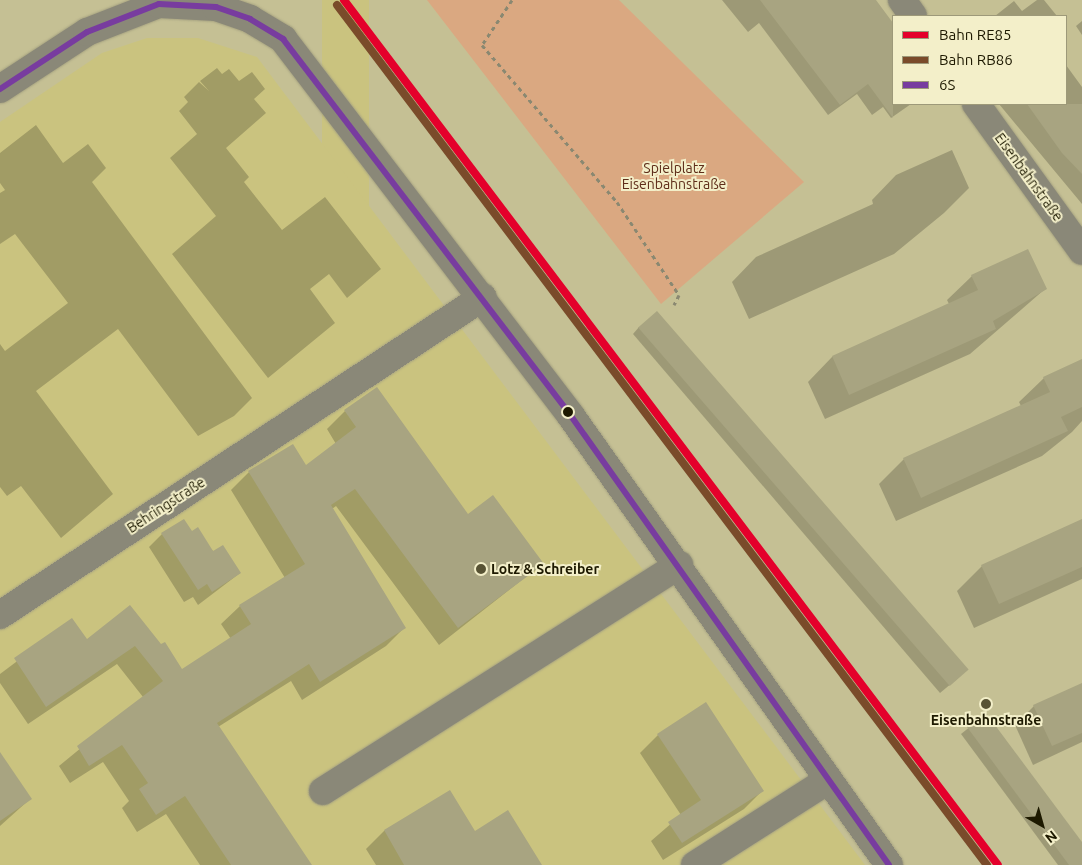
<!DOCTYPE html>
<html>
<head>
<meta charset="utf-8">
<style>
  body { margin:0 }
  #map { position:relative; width:1082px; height:865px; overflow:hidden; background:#c5c094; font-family:Ubuntu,sans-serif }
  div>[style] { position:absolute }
  .built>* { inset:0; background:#cac37f; transform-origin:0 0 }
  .green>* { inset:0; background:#daa881 }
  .shadow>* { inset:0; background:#0003 }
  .building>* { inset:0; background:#a8a481; transform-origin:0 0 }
  .path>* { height:3px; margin-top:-1.5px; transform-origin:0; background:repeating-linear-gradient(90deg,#8a8871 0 4px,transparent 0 8px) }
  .roads { filter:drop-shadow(0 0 1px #a6a281) drop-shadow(0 0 1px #a6a281) }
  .minor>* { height:28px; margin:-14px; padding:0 14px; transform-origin:14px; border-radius:14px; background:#8a8878 }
  .bus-1>* { height:6px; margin:-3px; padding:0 3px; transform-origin:3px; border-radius:3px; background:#783c9f }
  .rail-1>* { height:8px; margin:-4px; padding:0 4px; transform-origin:4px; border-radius:4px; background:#e4002b }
  .rail-2>* { height:8px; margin:-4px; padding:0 4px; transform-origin:4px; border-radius:4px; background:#7a4b2a }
  .dots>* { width:14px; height:14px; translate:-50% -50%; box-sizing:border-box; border:2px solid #f3efc9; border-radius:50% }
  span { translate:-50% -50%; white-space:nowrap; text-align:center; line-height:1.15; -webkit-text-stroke:4px #f3efc9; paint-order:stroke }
  .park-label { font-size:14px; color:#5e2d19 }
  .street-label { font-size:14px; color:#1d1900 }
  .poi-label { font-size:14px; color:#1d1900; font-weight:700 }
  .left { translate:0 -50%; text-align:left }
  .legend { position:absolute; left:892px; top:15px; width:175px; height:90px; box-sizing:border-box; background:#f3efc9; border:1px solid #9d9979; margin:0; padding:6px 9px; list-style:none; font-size:15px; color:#1d1900 }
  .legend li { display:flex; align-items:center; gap:10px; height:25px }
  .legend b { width:25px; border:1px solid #9d9979 }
  .north { position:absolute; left:1017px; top:800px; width:50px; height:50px; -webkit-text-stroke:4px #f3efc9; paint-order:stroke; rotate:142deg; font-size:14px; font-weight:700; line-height:20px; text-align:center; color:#1d1900 }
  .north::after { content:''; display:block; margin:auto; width:18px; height:22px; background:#1d1900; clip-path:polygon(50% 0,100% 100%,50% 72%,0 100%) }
</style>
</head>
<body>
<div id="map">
  <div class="built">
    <div style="left:322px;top:0;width:47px;height:1084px"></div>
    <div style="clip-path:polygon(147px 38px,198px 38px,257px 57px,865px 865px,0 865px,0 122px,102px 53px)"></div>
  </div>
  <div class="green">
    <div style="clip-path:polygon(427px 0,619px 0,804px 182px,661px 304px)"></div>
  </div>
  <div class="shadow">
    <div style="clip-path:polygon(722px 0,875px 0,893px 25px,893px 104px,911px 104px,891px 118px,883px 107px,872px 115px,857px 94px,828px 115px,759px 23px,748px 32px)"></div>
    <div style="clip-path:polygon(1037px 0,1044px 0,1057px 16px,995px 16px,1014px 1px,1022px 11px)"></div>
    <div style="clip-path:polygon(1082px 21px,1082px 35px,1076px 26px)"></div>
    <div style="clip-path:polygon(1066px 65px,1082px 87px,1082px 204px,999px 104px,1066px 104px)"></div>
    <div style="clip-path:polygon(217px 68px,222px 74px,229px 69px,239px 81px,252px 72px,265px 89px,254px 99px,266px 113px,226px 148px,249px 177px,244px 182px,282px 230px,325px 197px,381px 269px,347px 298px,329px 274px,310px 289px,335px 323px,268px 378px,172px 254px,216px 216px,170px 158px,197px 134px,179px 111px,188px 102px,184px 97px,199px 82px,209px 91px,200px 81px)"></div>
    <div style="clip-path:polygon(36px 125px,63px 163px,88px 144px,106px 168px,92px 182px,252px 398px,234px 416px,198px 436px,118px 329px,36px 391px,113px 494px,61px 538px,21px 486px,7px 496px,0 487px,0 344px,5px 351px,68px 303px,15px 234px,0 244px,0 193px,5px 190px,0 183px,0 153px)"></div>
    <div style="clip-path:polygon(952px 150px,969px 188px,944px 213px,894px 254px,749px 319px,732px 282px,756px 257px,873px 204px,872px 200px,896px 175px)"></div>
    <div style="clip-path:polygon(972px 276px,1045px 289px,970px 354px,825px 419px,808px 382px,832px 357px,949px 304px,947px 300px)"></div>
    <div style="clip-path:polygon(639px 327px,958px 678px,940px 693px,633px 334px)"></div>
    <div style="clip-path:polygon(1082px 360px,1082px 421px,1072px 432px,1042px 456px,896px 521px,879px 484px,904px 459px,1021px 406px,1019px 402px,1044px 378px)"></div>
    <div style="clip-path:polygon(345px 411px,468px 515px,542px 564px,439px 645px,336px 506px,332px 509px,404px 628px,386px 646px,302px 700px,291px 681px,218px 727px,310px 865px,200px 865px,166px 814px,137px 832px,122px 808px,129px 801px,103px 762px,70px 783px,59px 766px,143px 697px,117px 664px,28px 724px,0 683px,0 674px,72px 620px,86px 641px,130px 606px,181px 671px,231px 639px,221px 624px,240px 606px,285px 578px,231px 490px,249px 472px,306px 467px,336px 444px,327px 429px)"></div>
    <div style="clip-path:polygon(1082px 520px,1082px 579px,974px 628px,957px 591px,982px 566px)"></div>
    <div style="clip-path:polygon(191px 533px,240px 573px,198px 605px,193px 597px,184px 602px,149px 547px,162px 534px)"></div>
    <div style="clip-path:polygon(1082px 684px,1082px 742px,1033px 765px,1015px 725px,1034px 706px)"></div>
    <div style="clip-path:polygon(986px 714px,1082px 844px,1082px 865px,1058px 865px,961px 734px)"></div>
    <div style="clip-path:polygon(658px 735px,762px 791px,744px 809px,663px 860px,651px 841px,681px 815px,640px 753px)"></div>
    <div style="clip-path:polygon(0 754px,30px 799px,0 826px)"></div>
    <div style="clip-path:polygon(449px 792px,474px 832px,541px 865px,376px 865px,366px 849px,384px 831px)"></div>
  </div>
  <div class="building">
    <div style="clip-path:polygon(760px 0,876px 0,893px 23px,893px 118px,868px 84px,840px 105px)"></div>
    <div style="clip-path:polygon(1027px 104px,1082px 104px,1082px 174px,1062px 153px)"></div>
    <div style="clip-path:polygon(1028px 249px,1047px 289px,993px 321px,996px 329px,849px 395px,832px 356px,978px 290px,971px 275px)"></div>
    <div style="left:657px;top:311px;width:475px;height:25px;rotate:49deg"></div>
    <div style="clip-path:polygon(1082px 359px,1082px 407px,1061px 417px,1068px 431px,921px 498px,903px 458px,1050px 392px,1043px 377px)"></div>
    <div style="clip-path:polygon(377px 387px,468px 514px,493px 495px,544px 564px,458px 628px,355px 489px,331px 505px,406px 628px,320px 682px,309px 664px,217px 723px,312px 865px,231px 865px,185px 796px,156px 815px,139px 789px,148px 783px,122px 745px,89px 766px,77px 746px,163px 681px,135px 646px,46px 707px,14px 658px,72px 618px,87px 639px,130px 605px,161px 644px,165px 642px,182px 669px,251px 624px,239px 605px,305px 564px,248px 471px,293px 444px,306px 465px,356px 427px,344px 410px)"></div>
    <div style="clip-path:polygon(184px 519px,192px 531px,198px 527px,213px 551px,223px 545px,241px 573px,212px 592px,207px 584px,198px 590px,161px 533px)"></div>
    <div style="clip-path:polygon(1082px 519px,1082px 567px,999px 604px,981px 565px)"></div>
    <div style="clip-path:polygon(1082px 683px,1082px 733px,1052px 746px,1033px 705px)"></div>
    <div style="clip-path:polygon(706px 702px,764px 791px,682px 843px,668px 822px,701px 800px,657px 734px)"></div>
    <div style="clip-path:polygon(986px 713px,1082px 842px,1082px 865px,1069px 865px,967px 727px)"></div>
    <div style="clip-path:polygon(0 752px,32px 799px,0 821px)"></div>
    <div style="clip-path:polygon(450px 790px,475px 831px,508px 810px,542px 865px,404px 865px,384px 830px)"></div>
  </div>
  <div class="path">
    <div style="left:512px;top:0;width:54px;rotate:123.7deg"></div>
    <div style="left:482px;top:45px;width:207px;rotate:49.3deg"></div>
    <div style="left:617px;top:202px;width:112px;rotate:56.3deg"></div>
    <div style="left:679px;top:295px;width:11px;rotate:117deg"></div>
  </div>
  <div class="roads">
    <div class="minor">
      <div style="left:902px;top:0;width:19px;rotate:55deg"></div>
      <div style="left:0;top:89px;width:104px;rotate:-33.2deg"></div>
      <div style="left:87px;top:32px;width:77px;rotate:-21.3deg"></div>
      <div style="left:159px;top:4px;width:57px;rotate:3deg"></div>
      <div style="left:216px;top:7px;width:36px;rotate:19deg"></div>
      <div style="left:250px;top:19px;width:39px;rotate:31deg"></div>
      <div style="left:283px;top:39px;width:474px;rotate:52.6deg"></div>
      <div style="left:571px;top:416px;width:550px;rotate:54.69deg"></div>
      <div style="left:976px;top:104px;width:181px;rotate:54.2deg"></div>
      <div style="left:0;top:615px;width:578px;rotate:-33.36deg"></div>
      <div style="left:323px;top:791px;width:422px;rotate:-32.4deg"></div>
      <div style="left:695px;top:865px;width:156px;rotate:-32.5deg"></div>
    </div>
  </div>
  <div class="bus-1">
    <div style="left:0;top:89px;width:104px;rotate:-33.2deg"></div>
    <div style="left:87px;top:32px;width:77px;rotate:-21.3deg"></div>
    <div style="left:159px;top:4px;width:57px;rotate:3deg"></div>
    <div style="left:216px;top:7px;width:36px;rotate:19deg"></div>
    <div style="left:250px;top:19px;width:39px;rotate:31deg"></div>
    <div style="left:283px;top:39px;width:474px;rotate:52.6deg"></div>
    <div style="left:571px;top:416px;width:550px;rotate:54.69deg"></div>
  </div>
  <div class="rail-1">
    <div style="left:344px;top:0;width:1084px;rotate:52.91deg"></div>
  </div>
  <div class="rail-2">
    <div style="left:337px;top:5px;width:1078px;rotate:52.92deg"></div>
  </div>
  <div class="dots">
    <div style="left:568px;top:412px;background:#1d1900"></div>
    <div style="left:481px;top:569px;background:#585334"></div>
    <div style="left:986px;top:704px;background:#585334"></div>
  </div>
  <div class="park-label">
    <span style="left:674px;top:176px">Spielplatz<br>Eisenbahnstraße</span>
  </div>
  <div class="street-label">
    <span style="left:1029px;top:177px;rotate:54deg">Eisenbahnstraße</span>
    <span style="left:166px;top:505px;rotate:-33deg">Behringstraße</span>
  </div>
  <div class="poi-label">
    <span class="left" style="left:491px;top:569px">Lotz &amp; Schreiber</span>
    <span style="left:986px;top:720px">Eisenbahnstraße</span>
  </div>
  <ul class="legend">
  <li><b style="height:6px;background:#e4002b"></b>Bahn RE85</li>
  <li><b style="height:6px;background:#7a4b2a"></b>Bahn RB86</li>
  <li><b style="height:6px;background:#783c9f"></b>6S</li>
  </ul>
  <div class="north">N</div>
</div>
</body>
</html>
